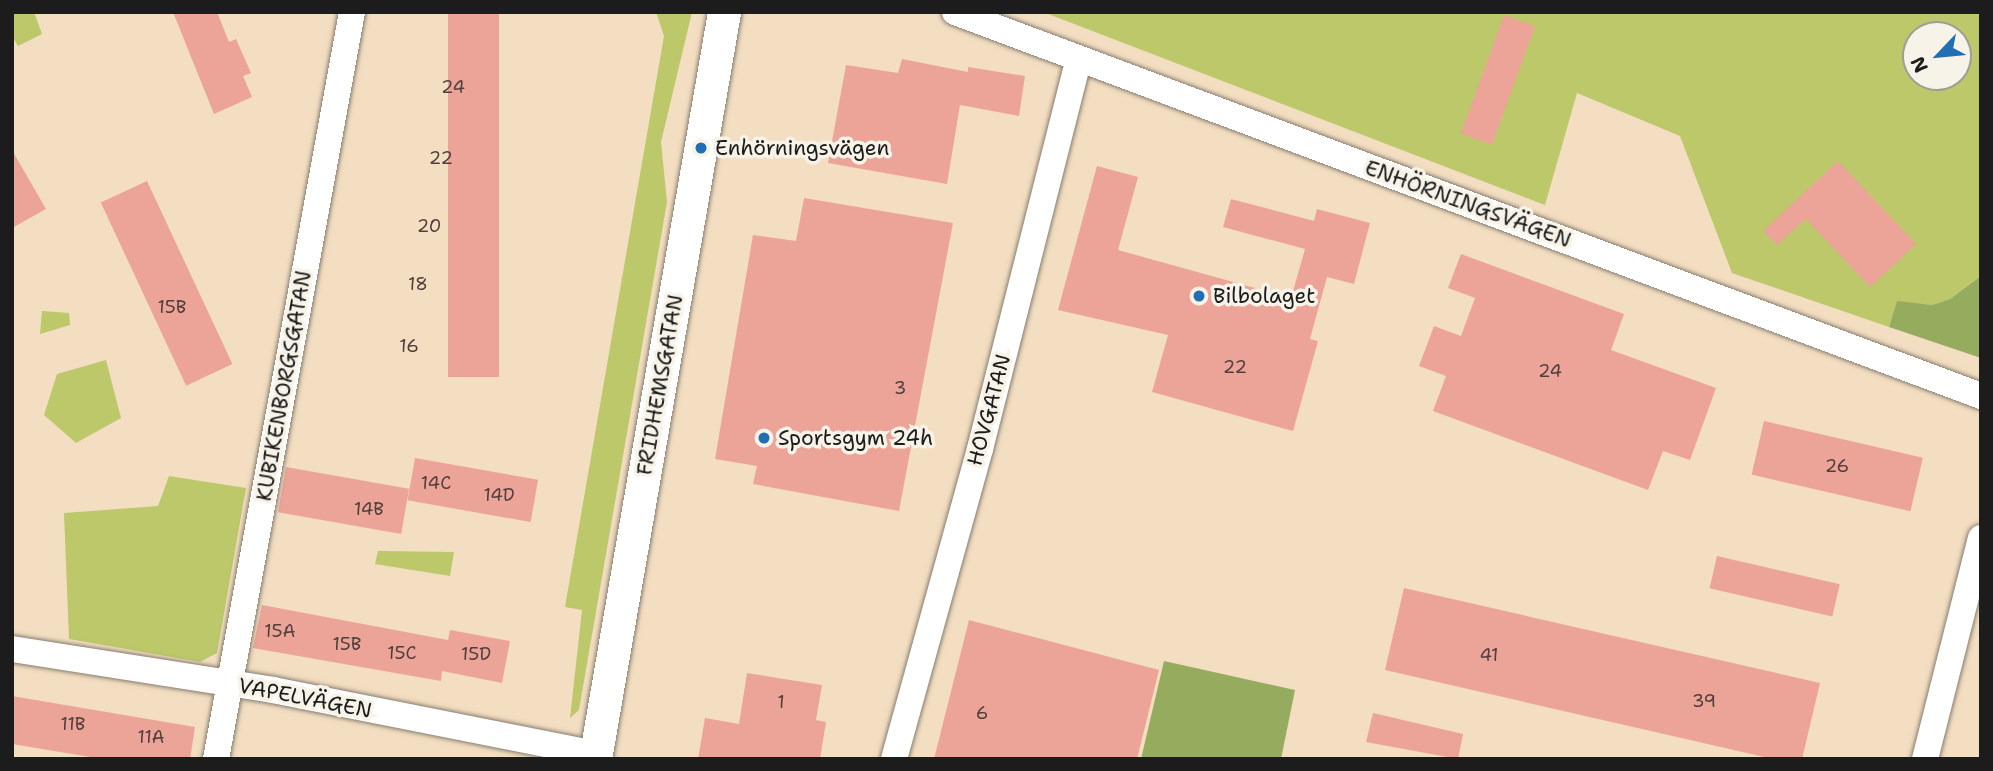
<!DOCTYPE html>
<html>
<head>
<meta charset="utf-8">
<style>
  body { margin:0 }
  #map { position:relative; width:1993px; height:771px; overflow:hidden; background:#f3dec2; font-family:"Shantell Sans",sans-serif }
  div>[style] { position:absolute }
  .green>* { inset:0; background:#bcc86a }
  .forest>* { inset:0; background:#95ac5e }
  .building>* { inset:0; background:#eca498; transform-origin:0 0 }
  .roads { filter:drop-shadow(0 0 2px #887d6f) drop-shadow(0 0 2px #887d6f) }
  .minor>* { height:26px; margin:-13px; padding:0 13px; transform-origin:13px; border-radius:13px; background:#fff }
  .tertiary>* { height:33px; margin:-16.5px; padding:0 16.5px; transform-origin:16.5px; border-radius:16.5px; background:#fff }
  .dots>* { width:19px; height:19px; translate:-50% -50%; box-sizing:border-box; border:4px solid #f7f3e8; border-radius:50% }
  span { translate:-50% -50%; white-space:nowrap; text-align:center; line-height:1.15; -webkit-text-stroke:7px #f7f3e8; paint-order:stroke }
  .number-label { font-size:18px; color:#503e3b }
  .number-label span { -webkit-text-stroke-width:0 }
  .poi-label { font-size:21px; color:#1c1c1c }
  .left { translate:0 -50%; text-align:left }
  .street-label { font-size:21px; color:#1c1c1c }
  .frame { position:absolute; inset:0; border:14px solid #1c1c1c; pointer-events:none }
  .north { position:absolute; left:1902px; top:21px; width:70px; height:70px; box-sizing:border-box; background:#f7f3e8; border:2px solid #9f9d96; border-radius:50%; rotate:244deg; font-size:19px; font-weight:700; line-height:28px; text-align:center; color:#1c1c1c }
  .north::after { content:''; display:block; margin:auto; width:24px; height:32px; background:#1f6fb2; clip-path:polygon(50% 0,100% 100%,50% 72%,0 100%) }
</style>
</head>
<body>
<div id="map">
  <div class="green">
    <div style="clip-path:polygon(12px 12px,34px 12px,42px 34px,18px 46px,12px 36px)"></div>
    <div style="clip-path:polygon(656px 12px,692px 12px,661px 142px,667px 202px,579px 710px,570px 718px,582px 610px,565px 607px,664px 36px)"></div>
    <div style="clip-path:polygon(evenodd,1043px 12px,1981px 12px,1981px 276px,1950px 299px,1932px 305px,1897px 302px,1889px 327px,1732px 273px,1680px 136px,1577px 93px,1545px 205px,1043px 12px,1916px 35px,1958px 35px,1958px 77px,1916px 77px,1916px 35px)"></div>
    <div style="clip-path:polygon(42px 311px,69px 313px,70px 325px,40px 334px)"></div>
    <div style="clip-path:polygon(106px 360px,121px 418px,76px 443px,44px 415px,57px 374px)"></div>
    <div style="clip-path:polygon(169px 476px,246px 488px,217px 653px,200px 662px,69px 639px,64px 513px,158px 506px)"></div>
    <div style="clip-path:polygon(378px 551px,454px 552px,450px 576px,375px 564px)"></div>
  </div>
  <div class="forest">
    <div style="clip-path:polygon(1981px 276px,1981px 358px,1889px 327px,1897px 301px,1932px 305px,1950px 299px)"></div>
    <div style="clip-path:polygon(1164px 661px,1295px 690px,1281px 759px,1141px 759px)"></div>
  </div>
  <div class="building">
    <div style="clip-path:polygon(173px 12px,217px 12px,229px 42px,236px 39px,251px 73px,243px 76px,252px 97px,214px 114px)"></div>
    <div style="left:448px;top:12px;width:51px;height:365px"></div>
    <div style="left:1504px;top:15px;width:33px;height:126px;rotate:20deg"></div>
    <div style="clip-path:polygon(902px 59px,968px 72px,968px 67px,1025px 76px,1019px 116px,960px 105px,947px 184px,828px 163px,846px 65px,898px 73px)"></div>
    <div style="clip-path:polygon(12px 150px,46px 209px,12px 228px)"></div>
    <div style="clip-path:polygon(1838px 161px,1916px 244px,1870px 287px,1806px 219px,1777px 245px,1763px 231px)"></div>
    <div style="clip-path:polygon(1097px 166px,1138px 177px,1118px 250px,1291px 298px,1305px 249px,1223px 227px,1231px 199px,1314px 221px,1317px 209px,1370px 223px,1354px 284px,1327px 277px,1310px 339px,1318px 341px,1293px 431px,1152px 392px,1168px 335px,1058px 310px)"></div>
    <div style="left:147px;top:181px;width:202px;height:51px;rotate:65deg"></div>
    <div style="clip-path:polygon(804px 198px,953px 223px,899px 511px,753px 484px,757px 466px,715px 459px,753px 235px,796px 241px)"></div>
    <div style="clip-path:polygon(1461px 254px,1624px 314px,1611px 350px,1716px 388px,1690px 460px,1663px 451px,1648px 490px,1433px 411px,1446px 376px,1419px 366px,1434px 326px,1461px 336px,1475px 298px,1448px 288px)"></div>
    <div style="left:1764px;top:421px;width:163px;height:55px;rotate:13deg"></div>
    <div style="left:415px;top:458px;width:125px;height:43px;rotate:10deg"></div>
    <div style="left:286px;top:467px;width:125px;height:46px;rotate:10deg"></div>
    <div style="left:1717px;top:556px;width:126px;height:33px;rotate:13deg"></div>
    <div style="clip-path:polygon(1404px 588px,1820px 683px,1802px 759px,1773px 759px,1385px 670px)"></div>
    <div style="clip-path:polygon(262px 605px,448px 640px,450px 630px,510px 641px,502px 683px,442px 671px,441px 681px,253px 648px)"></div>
    <div style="clip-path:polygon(969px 620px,1159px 670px,1137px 759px,934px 759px)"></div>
    <div style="clip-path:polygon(747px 673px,822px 685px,816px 720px,826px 722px,820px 759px,698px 759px,705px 718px,739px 724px)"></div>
    <div style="clip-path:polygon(12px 696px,195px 727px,190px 759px,102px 759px,12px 744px)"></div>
    <div style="clip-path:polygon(1373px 713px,1463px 734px,1458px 759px,1366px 742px)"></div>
  </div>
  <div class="roads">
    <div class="minor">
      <div style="left:955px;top:12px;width:1096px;rotate:20.52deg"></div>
      <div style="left:12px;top:649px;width:264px;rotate:8.9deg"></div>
      <div style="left:273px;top:690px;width:329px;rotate:11.2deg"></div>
      <div style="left:216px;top:759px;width:759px;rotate:-79.68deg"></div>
      <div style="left:894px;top:759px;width:322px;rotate:-74.5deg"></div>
      <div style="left:980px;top:449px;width:402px;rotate:-75.8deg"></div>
      <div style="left:1925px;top:759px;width:228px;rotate:-75.8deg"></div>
    </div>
    <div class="tertiary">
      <div style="left:595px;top:759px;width:758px;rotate:-80.2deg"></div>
    </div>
  </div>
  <div class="dots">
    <div style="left:701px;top:148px;background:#1f6fb2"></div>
    <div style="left:1199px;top:296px;background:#1f6fb2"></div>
    <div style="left:764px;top:438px;background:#1f6fb2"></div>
  </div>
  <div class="number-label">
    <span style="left:453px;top:87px">24</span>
    <span style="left:441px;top:158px">22</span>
    <span style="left:429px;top:226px">20</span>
    <span style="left:418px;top:284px">18</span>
    <span style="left:172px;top:307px">15B</span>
    <span style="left:409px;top:346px">16</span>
    <span style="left:1235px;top:367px">22</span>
    <span style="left:1550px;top:371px">24</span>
    <span style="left:900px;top:388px">3</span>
    <span style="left:1837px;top:466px">26</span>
    <span style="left:436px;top:483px">14C</span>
    <span style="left:499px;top:495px">14D</span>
    <span style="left:369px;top:509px">14B</span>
    <span style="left:280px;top:631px">15A</span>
    <span style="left:347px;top:644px">15B</span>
    <span style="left:402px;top:653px">15C</span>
    <span style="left:476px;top:654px">15D</span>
    <span style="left:1489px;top:655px">41</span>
    <span style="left:1704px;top:701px">39</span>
    <span style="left:781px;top:702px">1</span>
    <span style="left:982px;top:713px">6</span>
    <span style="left:73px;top:724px">11B</span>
    <span style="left:151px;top:737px">11A</span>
  </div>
  <div class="poi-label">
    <span class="left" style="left:715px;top:148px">Enhörningsvägen</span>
    <span class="left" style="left:1213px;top:296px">Bilbolaget</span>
    <span class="left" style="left:778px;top:438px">Sportsgym 24h</span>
  </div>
  <div class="street-label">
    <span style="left:1468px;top:204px;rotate:20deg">ENHÖRNINGSVÄGEN</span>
    <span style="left:660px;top:385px;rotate:-80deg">FRIDHEMSGATAN</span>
    <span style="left:284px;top:386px;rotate:-80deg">KUBIKENBORGSGATAN</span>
    <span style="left:989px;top:410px;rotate:-75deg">HOVGATAN</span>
    <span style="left:305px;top:698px;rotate:11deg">VAPELVÄGEN</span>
  </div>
  <div class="frame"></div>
  <div class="north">N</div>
</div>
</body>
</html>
